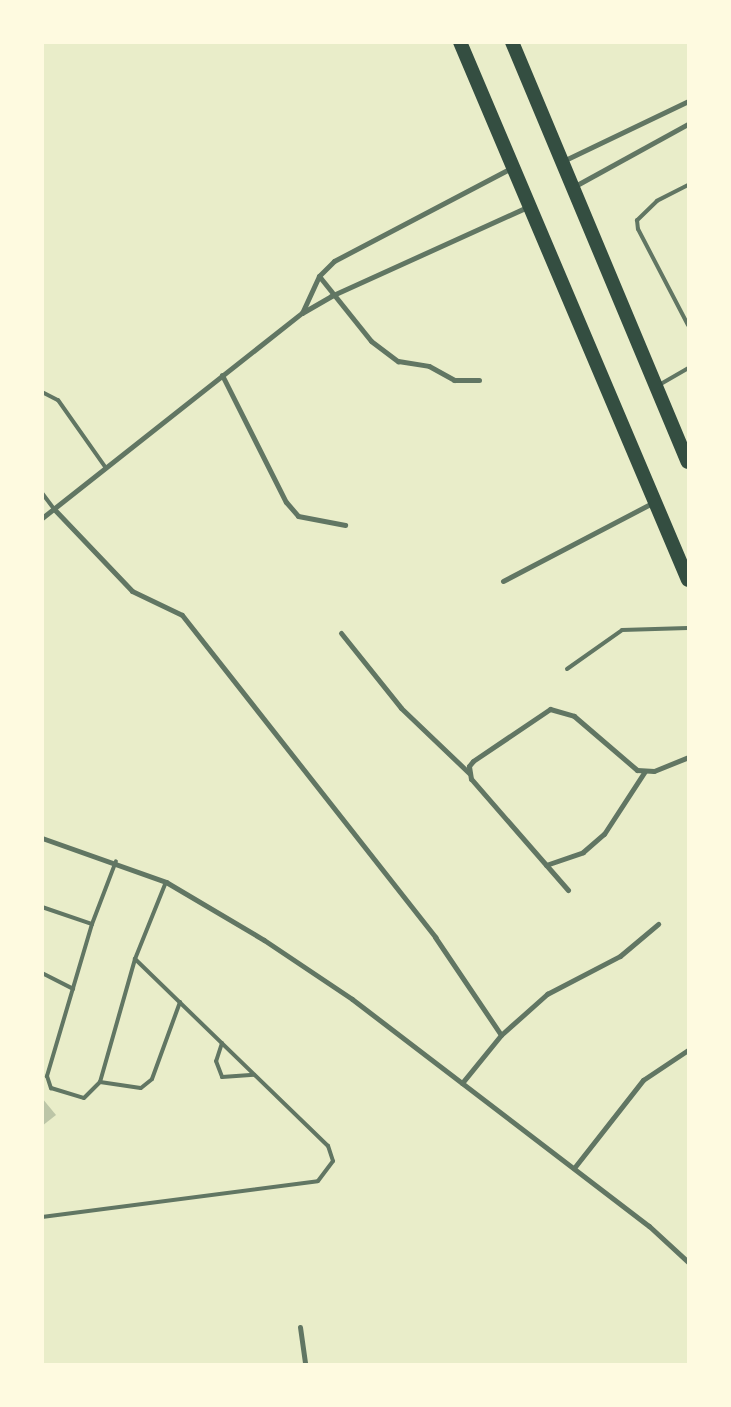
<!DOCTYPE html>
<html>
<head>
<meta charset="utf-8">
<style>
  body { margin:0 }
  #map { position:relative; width:731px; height:1407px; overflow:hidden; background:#e9edc9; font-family:Mulish,sans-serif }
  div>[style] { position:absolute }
  .building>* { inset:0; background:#bcc5a7 }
  .service>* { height:4px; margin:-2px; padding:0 2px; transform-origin:2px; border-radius:2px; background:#617663 }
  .minor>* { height:5px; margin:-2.5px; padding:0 2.5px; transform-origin:2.5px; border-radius:2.5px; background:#617663 }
  .trunk>* { height:14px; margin:-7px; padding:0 7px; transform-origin:7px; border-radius:7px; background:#344e41 }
  span { translate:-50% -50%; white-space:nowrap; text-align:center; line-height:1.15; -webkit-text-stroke:4.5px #fefae0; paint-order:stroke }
  .frame { position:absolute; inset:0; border:44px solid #fefae0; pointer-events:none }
</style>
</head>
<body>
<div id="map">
  <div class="building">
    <div style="clip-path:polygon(42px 1098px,56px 1115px,42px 1126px)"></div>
  </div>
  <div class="service">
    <div style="left:688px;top:185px;width:35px;rotate:153deg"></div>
    <div style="left:657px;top:201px;width:28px;rotate:136deg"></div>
    <div style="left:637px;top:220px;width:9px;rotate:84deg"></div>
    <div style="left:638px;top:229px;width:108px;rotate:62.5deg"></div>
    <div style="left:659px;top:385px;width:34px;rotate:-30deg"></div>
    <div style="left:42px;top:392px;width:18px;rotate:27deg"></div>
    <div style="left:58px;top:400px;width:83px;rotate:54.8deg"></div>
    <div style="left:42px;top:493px;width:20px;rotate:53deg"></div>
    <div style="left:567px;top:669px;width:67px;rotate:-35.3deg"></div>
    <div style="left:622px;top:630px;width:66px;rotate:-1.7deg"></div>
    <div style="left:42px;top:907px;width:53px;rotate:18.8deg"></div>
    <div style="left:92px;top:924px;width:67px;rotate:-69.1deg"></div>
    <div style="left:92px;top:924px;width:159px;rotate:106.5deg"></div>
    <div style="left:47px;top:1076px;width:13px;rotate:72deg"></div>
    <div style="left:51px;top:1088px;width:34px;rotate:17deg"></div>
    <div style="left:84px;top:1098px;width:23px;rotate:-45deg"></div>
    <div style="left:100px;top:1082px;width:128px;rotate:-74.1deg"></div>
    <div style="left:42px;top:973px;width:35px;rotate:27deg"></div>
    <div style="left:222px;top:1043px;width:19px;rotate:108deg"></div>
    <div style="left:216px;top:1061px;width:17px;rotate:69deg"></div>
    <div style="left:222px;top:1077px;width:32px;rotate:-4deg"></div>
    <div style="left:100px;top:1082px;width:41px;rotate:8.3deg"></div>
    <div style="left:141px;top:1088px;width:14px;rotate:-39deg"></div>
    <div style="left:152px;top:1079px;width:82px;rotate:-70deg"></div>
    <div style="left:42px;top:1217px;width:278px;rotate:-7.4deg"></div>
    <div style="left:318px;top:1181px;width:25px;rotate:-53deg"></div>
    <div style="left:333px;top:1161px;width:16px;rotate:-108deg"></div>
    <div style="left:328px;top:1146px;width:269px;rotate:-135.9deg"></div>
    <div style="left:135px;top:959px;width:83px;rotate:-68.1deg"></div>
  </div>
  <div class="minor">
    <div style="left:563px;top:161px;width:139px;rotate:-25.6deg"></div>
    <div style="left:575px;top:186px;width:129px;rotate:-28.8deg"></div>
    <div style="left:319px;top:276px;width:83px;rotate:51.3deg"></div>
    <div style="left:371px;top:341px;width:34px;rotate:37deg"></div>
    <div style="left:398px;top:361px;width:31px;rotate:9deg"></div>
    <div style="left:429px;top:366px;width:29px;rotate:29deg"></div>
    <div style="left:454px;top:380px;width:25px"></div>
    <div style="left:302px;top:313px;width:41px;rotate:-65.3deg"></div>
    <div style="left:319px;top:276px;width:21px;rotate:-45deg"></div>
    <div style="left:334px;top:261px;width:202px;rotate:-27.7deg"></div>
    <div style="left:222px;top:375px;width:142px;rotate:63.3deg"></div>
    <div style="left:286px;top:502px;width:18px;rotate:49deg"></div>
    <div style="left:298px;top:516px;width:48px;rotate:10.8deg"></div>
    <div style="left:54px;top:509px;width:113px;rotate:46.4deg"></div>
    <div style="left:132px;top:591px;width:55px;rotate:25.6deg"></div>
    <div style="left:182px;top:615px;width:410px;rotate:51.8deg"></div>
    <div style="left:435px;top:937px;width:118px;rotate:56deg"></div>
    <div style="left:501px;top:1035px;width:62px;rotate:129.1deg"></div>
    <div style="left:42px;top:518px;width:331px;rotate:-38.3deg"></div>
    <div style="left:302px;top:313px;width:34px;rotate:-30deg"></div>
    <div style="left:331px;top:296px;width:217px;rotate:-24.4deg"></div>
    <div style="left:503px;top:581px;width:170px;rotate:-27.6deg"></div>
    <div style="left:341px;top:633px;width:96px;rotate:51.3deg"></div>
    <div style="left:401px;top:708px;width:94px;rotate:43.7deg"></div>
    <div style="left:42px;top:838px;width:132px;rotate:19.5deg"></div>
    <div style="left:166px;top:882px;width:114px;rotate:30.6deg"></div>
    <div style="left:264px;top:940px;width:106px;rotate:33.8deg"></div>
    <div style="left:352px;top:999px;width:374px;rotate:37.4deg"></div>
    <div style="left:649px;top:1226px;width:53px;rotate:42.7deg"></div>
    <div style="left:546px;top:865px;width:39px;rotate:-19deg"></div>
    <div style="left:583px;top:852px;width:28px;rotate:-41deg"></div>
    <div style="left:604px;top:834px;width:75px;rotate:-56.9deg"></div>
    <div style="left:568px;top:890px;width:147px;rotate:-131.1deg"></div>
    <div style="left:471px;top:779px;width:13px;rotate:-99deg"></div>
    <div style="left:469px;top:766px;width:6px;rotate:-51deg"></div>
    <div style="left:473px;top:761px;width:93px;rotate:-34deg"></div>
    <div style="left:550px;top:709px;width:25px;rotate:16deg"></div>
    <div style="left:574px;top:716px;width:83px;rotate:40.6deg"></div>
    <div style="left:637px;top:770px;width:17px;rotate:3deg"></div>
    <div style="left:654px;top:771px;width:37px;rotate:-22deg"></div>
    <div style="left:501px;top:1035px;width:62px;rotate:-41.7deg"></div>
    <div style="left:547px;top:994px;width:82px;rotate:-27.5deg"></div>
    <div style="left:620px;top:956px;width:50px;rotate:-40.1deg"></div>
    <div style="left:574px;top:1168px;width:112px;rotate:-51.9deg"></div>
    <div style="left:643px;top:1080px;width:54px;rotate:-33.7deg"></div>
    <div style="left:300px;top:1327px;width:37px;rotate:82deg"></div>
  </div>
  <div class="trunk">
    <div style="left:460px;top:42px;width:584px;rotate:67.03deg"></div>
    <div style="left:512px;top:42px;width:455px;rotate:67.3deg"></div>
  </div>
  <div class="frame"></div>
</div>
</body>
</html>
